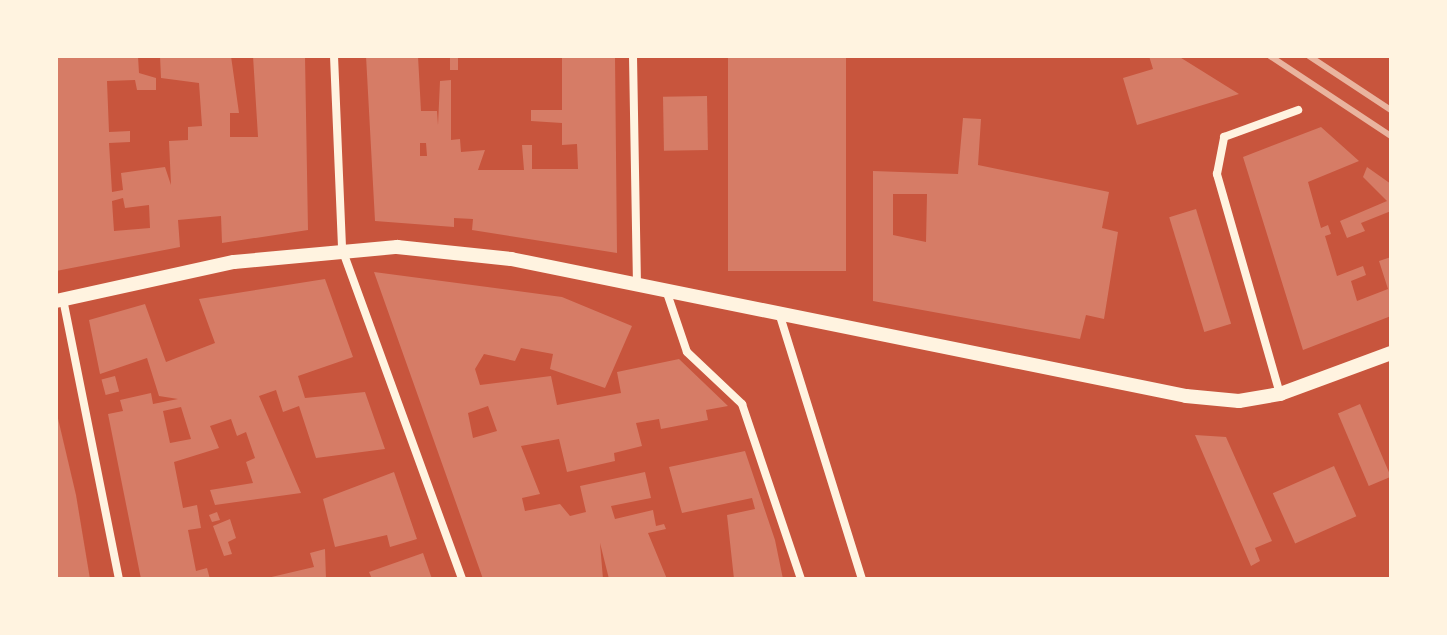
<!DOCTYPE html>
<html>
<head>
<meta charset="utf-8">
<style>
  body { margin:0 }
  #map { position:relative; width:1447px; height:635px; overflow:hidden; background:#c8553d; font-family:Barlow,sans-serif }
  div>[style] { position:absolute }
  .building>* { inset:0; background:#d67c66; transform-origin:0 0 }
  .minor>* { height:8px; margin:-4px; padding:0 4px; transform-origin:4px; border-radius:4px; background:#fff3e0 }
  .tertiary>* { height:14px; margin:-7px; padding:0 7px; transform-origin:7px; border-radius:7px; background:#fff3e0 }
  .rail>* { height:6px; margin:-3px; padding:0 3px; transform-origin:3px; border-radius:3px; background:#e9b49f }
  span { translate:-50% -50%; white-space:nowrap; text-align:center; line-height:1.15; -webkit-text-stroke:7px #fff3e0; paint-order:stroke }
  .frame { position:absolute; inset:0; border:58px solid #fff3e0; pointer-events:none }
</style>
</head>
<body>
<div id="map">
  <div class="building">
    <div style="clip-path:polygon(evenodd,56px 56px,138px 56px,139px 73px,156px 78px,156px 90px,137px 90px,135px 80px,107px 81px,109px 132px,130px 131px,130px 142px,109px 143px,112px 192px,123px 190px,121px 173px,142px 170px,165px 167px,171px 185px,169px 141px,188px 140px,188px 127px,202px 126px,199px 83px,161px 78px,160px 56px,231px 56px,239px 113px,230px 113px,230px 137px,258px 137px,253px 56px,305px 56px,308px 230px,222px 243px,221px 216px,178px 220px,180px 247px,56px 271px,56px 56px,123px 198px,125px 208px,149px 205px,150px 228px,114px 231px,112px 201px,123px 198px)"></div>
    <div style="clip-path:polygon(evenodd,366px 56px,418px 56px,421px 111px,437px 111px,438px 125px,440px 81px,451px 80px,451px 140px,460px 139px,461px 152px,485px 150px,478px 170px,524px 170px,522px 145px,532px 145px,532px 169px,578px 169px,577px 144px,562px 145px,562px 123px,531px 121px,531px 110px,562px 110px,562px 56px,615px 56px,617px 253px,472px 230px,473px 219px,454px 218px,454px 227px,375px 221px,366px 56px,420px 143px,426px 143px,427px 156px,420px 156px,420px 143px)"></div>
    <div style="left:450px;top:56px;width:8px;height:14px"></div>
    <div style="left:728px;top:56px;width:118px;height:215px"></div>
    <div style="clip-path:polygon(1149px 56px,1178px 56px,1239px 94px,1137px 125px,1123px 78px,1153px 69px)"></div>
    <div style="left:707px;top:96px;width:54px;height:44px;rotate:89deg"></div>
    <div style="clip-path:polygon(evenodd,963px 118px,981px 119px,978px 165px,1109px 192px,1102px 228px,1118px 232px,1104px 319px,1086px 315px,1080px 339px,873px 301px,873px 171px,958px 174px,963px 118px,893px 194px,927px 194px,926px 242px,893px 235px,893px 194px)"></div>
    <div style="clip-path:polygon(1321px 127px,1359px 161px,1308px 182px,1321px 228px,1328px 225px,1331px 234px,1325px 236px,1337px 276px,1363px 266px,1366px 275px,1351px 281px,1357px 301px,1388px 289px,1379px 261px,1391px 257px,1391px 316px,1303px 350px,1243px 157px)"></div>
    <div style="clip-path:polygon(1367px 167px,1391px 184px,1391px 211px,1361px 223px,1365px 231px,1347px 238px,1340px 221px,1387px 201px,1363px 177px)"></div>
    <div style="left:1196px;top:209px;width:120px;height:28px;rotate:73deg"></div>
    <div style="clip-path:polygon(evenodd,374px 272px,562px 297px,632px 326px,605px 388px,550px 369px,553px 354px,521px 348px,515px 361px,484px 354px,475px 369px,480px 385px,551px 376px,557px 405px,621px 393px,617px 372px,679px 359px,728px 406px,706px 410px,708px 420px,661px 429px,659px 419px,636px 423px,642px 446px,614px 453px,615px 461px,567px 472px,559px 439px,521px 446px,540px 494px,522px 498px,525px 511px,560px 504px,570px 516px,586px 512px,580px 486px,645px 472px,651px 498px,611px 506px,615px 519px,653px 510px,656px 526px,664px 524px,666px 529px,648px 533px,667px 579px,609px 579px,600px 543px,603px 579px,483px 579px,374px 272px,488px 406px,497px 431px,473px 438px,468px 413px,488px 406px)"></div>
    <div style="clip-path:polygon(evenodd,325px 279px,353px 357px,298px 376px,305px 398px,365px 392px,385px 449px,316px 458px,299px 406px,283px 412px,276px 390px,259px 396px,301px 493px,215px 505px,210px 490px,253px 483px,246px 462px,255px 458px,246px 432px,237px 436px,231px 419px,210px 426px,219px 448px,174px 462px,183px 508px,197px 505px,201px 528px,188px 530px,196px 571px,207px 568px,210px 579px,141px 579px,108px 414px,123px 411px,120px 400px,151px 393px,153px 404px,178px 399px,159px 396px,147px 358px,100px 374px,89px 320px,145px 304px,166px 362px,215px 343px,199px 299px,325px 279px,181px 407px,191px 439px,170px 443px,163px 411px,181px 407px)"></div>
    <div style="left:115px;top:376px;width:16px;height:14px;rotate:75deg"></div>
    <div style="left:1360px;top:404px;width:79px;height:24px;rotate:67deg"></div>
    <div style="clip-path:polygon(56px 410px,76px 495px,90px 579px,56px 579px)"></div>
    <div style="clip-path:polygon(1195px 435px,1226px 437px,1272px 541px,1255px 548px,1260px 561px,1251px 566px)"></div>
    <div style="clip-path:polygon(745px 451px,775px 540px,783px 579px,734px 579px,727px 515px,755px 509px,752px 498px,682px 513px,669px 467px)"></div>
    <div style="left:1334px;top:466px;width:55px;height:67px;rotate:66deg"></div>
    <div style="clip-path:polygon(394px 472px,417px 539px,390px 547px,387px 535px,335px 547px,323px 499px)"></div>
    <div style="clip-path:polygon(217px 512px,220px 520px,212px 522px,209px 515px)"></div>
    <div style="clip-path:polygon(230px 519px,236px 538px,228px 542px,232px 554px,224px 556px,213px 526px)"></div>
    <div style="clip-path:polygon(325px 549px,326px 579px,263px 579px,314px 567px,310px 553px)"></div>
    <div style="clip-path:polygon(423px 553px,432px 579px,372px 579px,369px 572px)"></div>
  </div>
  <div class="minor">
    <div style="left:334px;top:56px;width:193px;rotate:87.6deg"></div>
    <div style="left:342px;top:249px;width:351px;rotate:70deg"></div>
    <div style="left:633px;top:56px;width:229px;rotate:89deg"></div>
    <div style="left:667px;top:293px;width:62px;rotate:71.3deg"></div>
    <div style="left:687px;top:352px;width:76px;rotate:43.4deg"></div>
    <div style="left:742px;top:404px;width:185px;rotate:71.4deg"></div>
    <div style="left:63px;top:299px;width:286px;rotate:78.7deg"></div>
    <div style="left:780px;top:316px;width:275px;rotate:72.7deg"></div>
    <div style="left:1280px;top:394px;width:229px;rotate:-106deg"></div>
    <div style="left:1217px;top:174px;width:38px;rotate:-79deg"></div>
    <div style="left:1224px;top:137px;width:79px;rotate:-20deg"></div>
  </div>
  <div class="tertiary">
    <div style="left:56px;top:301px;width:182px;rotate:-12.4deg"></div>
    <div style="left:234px;top:262px;width:164px;rotate:-5.3deg"></div>
    <div style="left:397px;top:247px;width:115px;rotate:6deg"></div>
    <div style="left:511px;top:259px;width:689px;rotate:11.47deg"></div>
    <div style="left:1186px;top:396px;width:53px;rotate:5.4deg"></div>
    <div style="left:1239px;top:401px;width:42px;rotate:-9.7deg"></div>
    <div style="left:1280px;top:394px;width:118px;rotate:-20.3deg"></div>
  </div>
  <div class="rail">
    <div style="left:1270px;top:56px;width:145px;rotate:33.5deg"></div>
    <div style="left:1309px;top:56px;width:98px;rotate:33.4deg"></div>
  </div>
  <div class="frame"></div>
</div>
</body>
</html>
